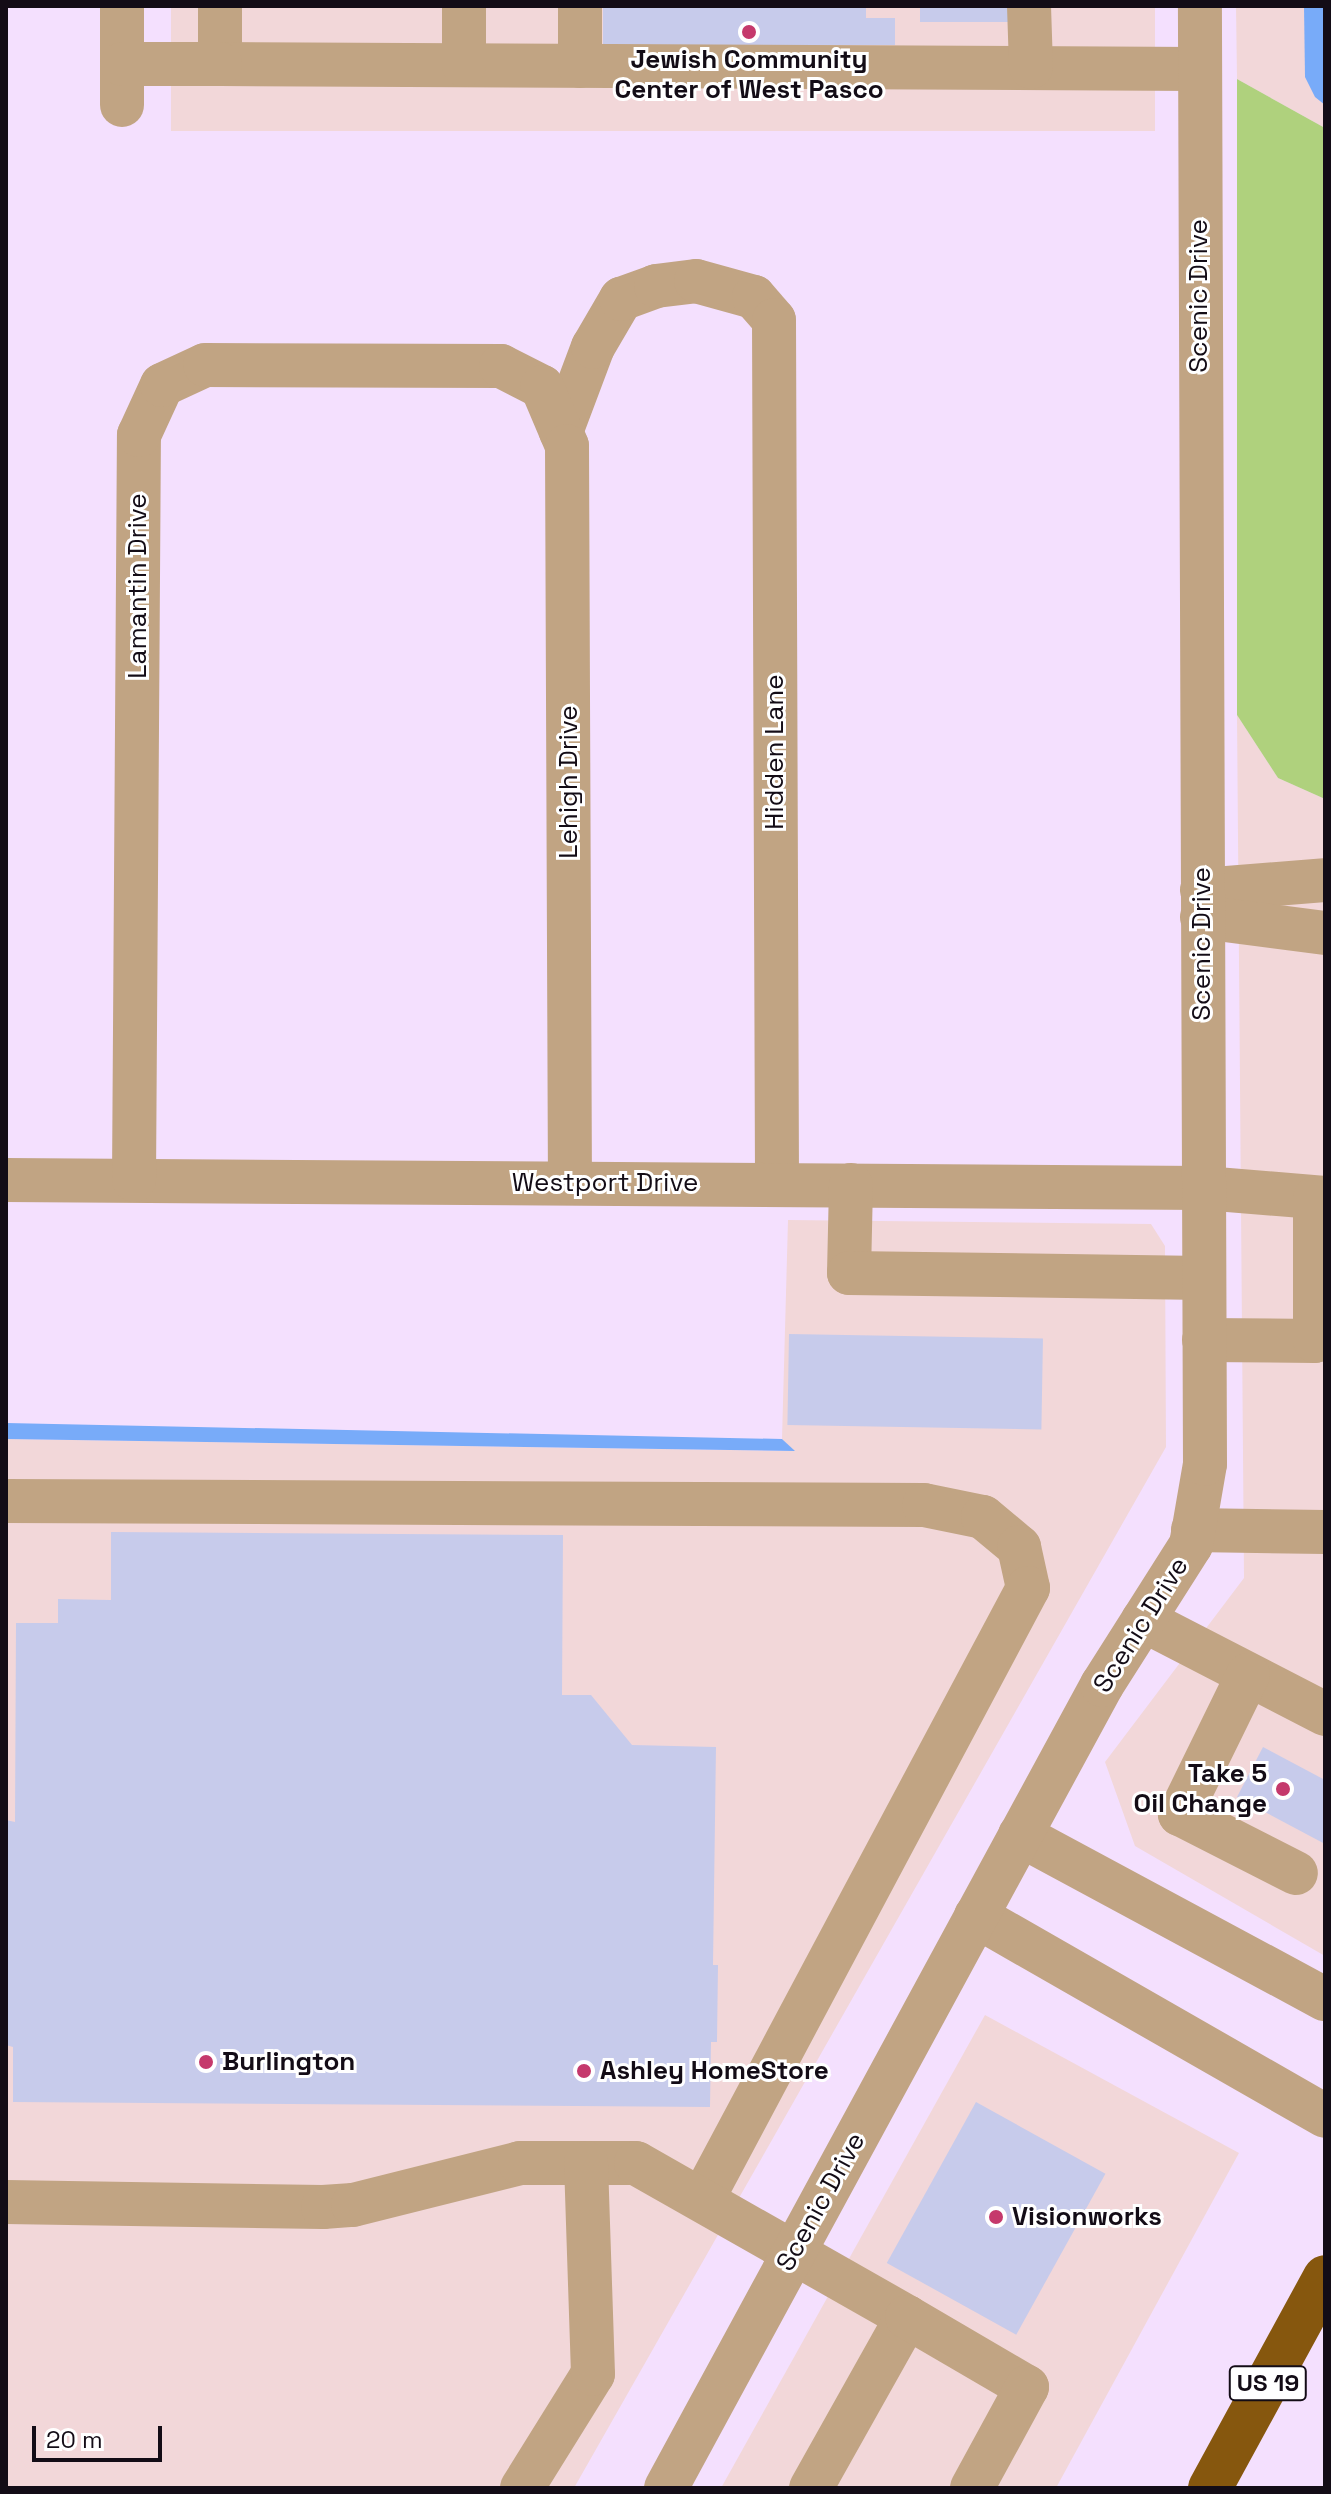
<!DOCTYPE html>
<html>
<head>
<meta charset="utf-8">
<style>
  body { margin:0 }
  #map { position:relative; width:1331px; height:2494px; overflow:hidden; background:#f4e0fe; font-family:"Space Grotesk",sans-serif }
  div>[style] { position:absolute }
  .commercial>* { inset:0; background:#f2d7d9; transform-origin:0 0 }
  .green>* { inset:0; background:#afd17d }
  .water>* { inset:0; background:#78abf9 }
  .building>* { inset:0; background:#c7cbeb; transform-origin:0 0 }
  .minor>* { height:44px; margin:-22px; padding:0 22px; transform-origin:22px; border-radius:22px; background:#c1a483 }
  .highway>* { height:44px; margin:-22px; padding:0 22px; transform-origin:22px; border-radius:22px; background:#86570e }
  .dots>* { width:22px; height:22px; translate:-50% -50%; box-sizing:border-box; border:4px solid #fff; border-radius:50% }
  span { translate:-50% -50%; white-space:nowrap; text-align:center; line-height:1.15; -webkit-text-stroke:6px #fff; paint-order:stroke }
  .shield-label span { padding:2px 6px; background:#fff; border:2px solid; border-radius:6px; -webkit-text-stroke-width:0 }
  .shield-label { font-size:24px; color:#130c16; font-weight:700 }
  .poi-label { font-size:26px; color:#130c16; font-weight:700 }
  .right { translate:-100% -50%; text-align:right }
  .left { translate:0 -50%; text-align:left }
  .street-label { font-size:26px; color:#130c16 }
  .frame { position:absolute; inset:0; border:8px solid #130c16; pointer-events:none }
  .scale { position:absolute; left:32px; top:2426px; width:130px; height:36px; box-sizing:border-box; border:4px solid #130c16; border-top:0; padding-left:10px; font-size:24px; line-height:28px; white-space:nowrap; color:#130c16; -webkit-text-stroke:6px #fff; paint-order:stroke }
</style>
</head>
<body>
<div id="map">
  <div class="commercial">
    <div style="left:171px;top:6px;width:984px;height:125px"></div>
    <div style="clip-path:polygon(1236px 6px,1325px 6px,1325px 128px,1237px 79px)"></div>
    <div style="clip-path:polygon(1237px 715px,1278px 778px,1325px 799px,1325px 1956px,1135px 1846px,1105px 1762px,1244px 1578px)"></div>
    <div style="clip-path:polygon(788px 1220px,1151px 1224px,1165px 1246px,1166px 1447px,574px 2488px,6px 2488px,6px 1439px,794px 1451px,782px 1439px)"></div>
    <div style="clip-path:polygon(985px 2015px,1239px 2153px,1056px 2488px,721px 2488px)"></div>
  </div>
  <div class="green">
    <div style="clip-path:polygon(1237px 79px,1325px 128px,1325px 799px,1278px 778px,1237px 715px)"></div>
  </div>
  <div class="water">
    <div style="clip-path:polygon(1304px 6px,1325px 6px,1325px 105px,1315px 97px,1305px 77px)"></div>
    <div style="clip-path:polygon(6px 1423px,782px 1439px,795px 1451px,6px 1439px)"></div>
  </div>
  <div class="building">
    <div style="clip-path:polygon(603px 6px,866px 6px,866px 18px,895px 18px,895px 45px,603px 45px)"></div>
    <div style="left:920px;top:6px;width:92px;height:16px"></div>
    <div style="left:789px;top:1334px;width:254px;height:91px;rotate:1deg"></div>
    <div style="clip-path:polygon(111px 1532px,563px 1535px,562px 1695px,591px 1695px,632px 1745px,716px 1747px,713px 1965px,718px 1965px,717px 2042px,711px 2042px,710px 2107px,13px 2102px,13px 2047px,6px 2045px,6px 1820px,15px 1822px,16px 1623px,58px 1623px,58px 1599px,111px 1600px)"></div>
    <div style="clip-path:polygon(1263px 1747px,1325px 1780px,1325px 1844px,1237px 1797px)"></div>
    <div style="left:976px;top:2102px;width:148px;height:184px;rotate:29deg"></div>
  </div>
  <div class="minor">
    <div style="left:122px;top:6px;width:99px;rotate:90deg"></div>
    <div style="left:220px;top:6px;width:58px;rotate:90deg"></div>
    <div style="left:220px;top:64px;width:977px;rotate:0.29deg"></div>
    <div style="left:464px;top:6px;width:59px;rotate:90deg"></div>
    <div style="left:580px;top:6px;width:60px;rotate:90deg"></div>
    <div style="left:1029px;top:6px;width:61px;rotate:88.1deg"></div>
    <div style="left:122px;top:64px;width:98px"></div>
    <div style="left:561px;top:432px;width:91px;rotate:-69.4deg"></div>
    <div style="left:593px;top:347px;width:56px;rotate:-59.7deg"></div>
    <div style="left:621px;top:299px;width:37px;rotate:-20deg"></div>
    <div style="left:656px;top:286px;width:40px;rotate:-7.1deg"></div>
    <div style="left:696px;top:281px;width:60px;rotate:15.4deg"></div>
    <div style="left:754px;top:297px;width:30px;rotate:49deg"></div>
    <div style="left:774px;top:320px;width:865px;rotate:89.8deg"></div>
    <div style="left:1202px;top:890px;width:123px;rotate:-4.6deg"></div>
    <div style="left:1202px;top:917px;width:124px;rotate:7.4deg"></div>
    <div style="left:6px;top:1180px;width:1198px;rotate:0.38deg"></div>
    <div style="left:1204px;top:1188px;width:121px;rotate:4.7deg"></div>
    <div style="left:134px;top:1180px;width:745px;rotate:-89.62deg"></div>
    <div style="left:139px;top:435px;width:55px;rotate:-65.3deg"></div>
    <div style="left:162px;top:385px;width:47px;rotate:-24.9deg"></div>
    <div style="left:205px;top:365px;width:296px;rotate:0.2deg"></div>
    <div style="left:501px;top:366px;width:46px;rotate:27.1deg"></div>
    <div style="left:542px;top:387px;width:64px;rotate:67deg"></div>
    <div style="left:567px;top:446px;width:737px;rotate:89.77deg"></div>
    <div style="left:851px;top:1185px;width:88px;rotate:91.3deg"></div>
    <div style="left:849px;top:1273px;width:355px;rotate:0.8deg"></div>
    <div style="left:1204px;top:1340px;width:111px;rotate:0.5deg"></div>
    <div style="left:1315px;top:1341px;width:143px;rotate:-90deg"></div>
    <div style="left:6px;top:1501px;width:918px;rotate:0.25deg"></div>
    <div style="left:924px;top:1505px;width:60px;rotate:11.5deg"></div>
    <div style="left:983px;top:1517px;width:47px;rotate:39.8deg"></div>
    <div style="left:1019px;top:1547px;width:42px;rotate:77.6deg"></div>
    <div style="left:1028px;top:1588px;width:693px;rotate:118.04deg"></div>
    <div style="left:1193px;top:1530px;width:132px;rotate:0.9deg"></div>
    <div style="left:1143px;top:1620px;width:205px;rotate:27.3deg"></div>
    <div style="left:1248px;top:1675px;width:155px;rotate:116.1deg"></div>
    <div style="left:1180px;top:1814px;width:130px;rotate:27deg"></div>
    <div style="left:1020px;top:1835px;width:346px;rotate:28.3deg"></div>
    <div style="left:976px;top:1916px;width:402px;rotate:29.8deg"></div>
    <div style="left:6px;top:2202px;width:317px;rotate:0.9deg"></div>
    <div style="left:323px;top:2207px;width:30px;rotate:-4deg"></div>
    <div style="left:353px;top:2205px;width:172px;rotate:-14.1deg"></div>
    <div style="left:520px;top:2163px;width:116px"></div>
    <div style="left:636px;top:2163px;width:312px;rotate:29.6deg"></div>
    <div style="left:907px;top:2317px;width:196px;rotate:119.3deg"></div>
    <div style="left:907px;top:2317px;width:139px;rotate:30.3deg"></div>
    <div style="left:1027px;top:2387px;width:115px;rotate:118.6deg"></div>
    <div style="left:522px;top:2488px;width:134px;rotate:-58.1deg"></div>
    <div style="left:593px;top:2374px;width:211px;rotate:-91.9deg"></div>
    <div style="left:666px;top:2488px;width:914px;rotate:-61.5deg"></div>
    <div style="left:1102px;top:1685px;width:166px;rotate:-57.6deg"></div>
    <div style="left:1191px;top:1545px;width:82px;rotate:-80.2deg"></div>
    <div style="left:1205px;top:1464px;width:1458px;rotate:-90.2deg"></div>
  </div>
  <div class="highway">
    <div style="left:1210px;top:2488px;width:240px;rotate:-61.4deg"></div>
  </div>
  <div class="dots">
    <div style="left:749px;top:32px;background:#c5396c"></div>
    <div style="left:1283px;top:1789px;background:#c5396c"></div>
    <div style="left:206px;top:2062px;background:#c5396c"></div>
    <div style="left:584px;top:2071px;background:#c5396c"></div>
    <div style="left:996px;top:2217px;background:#c5396c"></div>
  </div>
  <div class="shield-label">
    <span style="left:1268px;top:2383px">US 19</span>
  </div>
  <div class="poi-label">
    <span style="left:749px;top:75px">Jewish Community<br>Center of West Pasco</span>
    <span class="right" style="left:1267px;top:1789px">Take 5<br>Oil Change</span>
    <span class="left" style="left:222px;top:2062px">Burlington</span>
    <span class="left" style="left:600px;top:2071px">Ashley HomeStore</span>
    <span class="left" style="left:1012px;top:2217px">Visionworks</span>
  </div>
  <div class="street-label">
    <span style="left:1199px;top:296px;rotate:-90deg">Scenic Drive</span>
    <span style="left:138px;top:586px;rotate:-90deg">Lamantin Drive</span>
    <span style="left:775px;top:752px;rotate:-90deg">Hidden Lane</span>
    <span style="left:569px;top:782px;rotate:-90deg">Lehigh Drive</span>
    <span style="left:1202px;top:944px;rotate:-90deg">Scenic Drive</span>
    <span style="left:605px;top:1183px">Westport Drive</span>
    <span style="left:1141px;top:1625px;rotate:-58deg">Scenic Drive</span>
    <span style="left:821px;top:2202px;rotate:-61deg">Scenic Drive</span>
  </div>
  <div class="frame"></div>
  <div class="scale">20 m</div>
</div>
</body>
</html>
